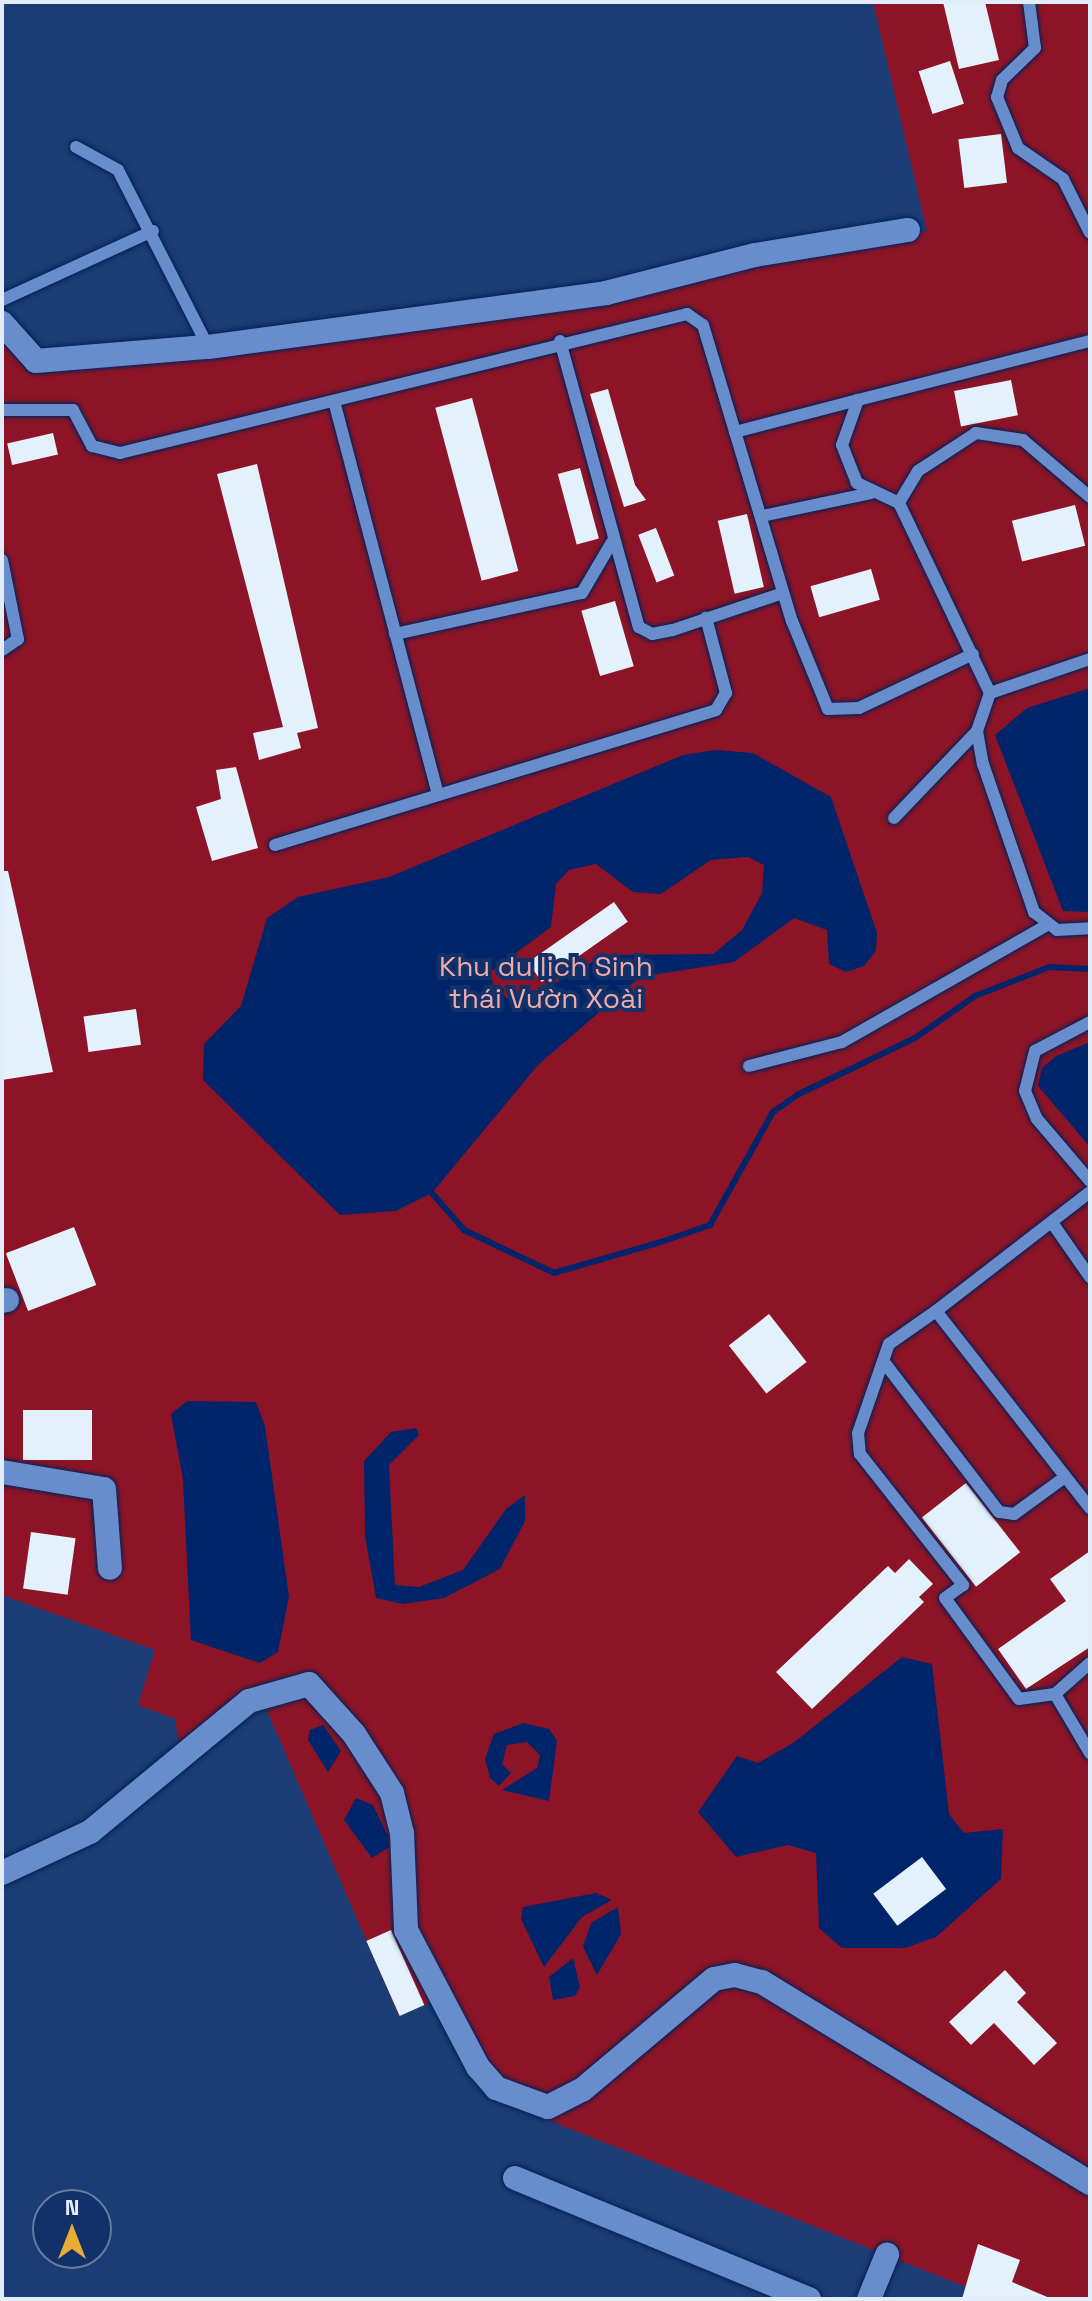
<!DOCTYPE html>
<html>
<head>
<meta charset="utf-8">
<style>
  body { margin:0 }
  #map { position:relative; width:1092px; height:2301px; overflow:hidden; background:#1b3c74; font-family:"Space Grotesk",sans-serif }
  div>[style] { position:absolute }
  .green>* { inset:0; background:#8d1426 }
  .water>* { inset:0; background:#00246a }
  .stream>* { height:6px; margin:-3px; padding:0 3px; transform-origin:3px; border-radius:3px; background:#00246a }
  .building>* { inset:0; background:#e3f1fc; transform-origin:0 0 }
  .roads { filter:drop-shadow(0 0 2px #022056) drop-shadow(0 0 2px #022056) }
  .service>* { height:12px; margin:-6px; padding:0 6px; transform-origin:6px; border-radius:6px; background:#688dcc }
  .minor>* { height:24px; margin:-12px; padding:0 12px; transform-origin:12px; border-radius:12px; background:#688dcc }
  span { translate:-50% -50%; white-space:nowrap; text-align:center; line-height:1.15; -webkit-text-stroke:8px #113168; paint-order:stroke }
  .park-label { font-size:28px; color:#ecabaa }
  .frame { position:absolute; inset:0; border:4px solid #e3ecf9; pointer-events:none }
  .north { position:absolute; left:32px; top:2189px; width:80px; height:80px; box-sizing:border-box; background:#113168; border:2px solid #657ca2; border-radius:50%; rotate:0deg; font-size:22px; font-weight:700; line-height:32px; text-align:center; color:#e3ecf9 }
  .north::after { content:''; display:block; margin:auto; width:28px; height:36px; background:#e7ac36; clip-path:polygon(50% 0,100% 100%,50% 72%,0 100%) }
</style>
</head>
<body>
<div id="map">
  <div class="green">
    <div style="clip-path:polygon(873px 2px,1090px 2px,1090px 2299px,962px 2299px,966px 2287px,518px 2108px,434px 2001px,399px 2016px,259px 1692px,215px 1713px,180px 1749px,175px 1719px,138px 1705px,155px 1650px,2px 1595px,2px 347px,9px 344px,34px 368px,673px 282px,927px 231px)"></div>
  </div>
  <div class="water">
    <div style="clip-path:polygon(1090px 688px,1090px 912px,1063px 911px,995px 735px,1027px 708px)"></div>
    <div style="clip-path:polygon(evenodd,716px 750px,753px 753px,831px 797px,877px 933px,876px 951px,864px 966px,846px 972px,829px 964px,827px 930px,794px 918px,734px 962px,640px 977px,538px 1065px,432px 1193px,396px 1211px,340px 1215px,203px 1080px,204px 1044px,241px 1006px,267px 918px,298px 897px,389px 877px,683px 755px,716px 750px,748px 857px,764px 865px,762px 893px,742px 930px,713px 954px,605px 955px,525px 1000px,507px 998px,493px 985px,490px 972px,551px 927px,556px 884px,569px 870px,596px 864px,633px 892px,661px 894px,711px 860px,748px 857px)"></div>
    <div style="clip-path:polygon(1090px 1042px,1090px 1147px,1038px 1086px,1042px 1068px,1056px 1056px)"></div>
    <div style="clip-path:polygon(187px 1401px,256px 1402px,265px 1426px,289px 1597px,278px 1652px,260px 1663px,191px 1640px,183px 1480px,171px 1414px)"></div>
    <div style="clip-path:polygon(416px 1428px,419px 1435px,389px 1465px,395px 1585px,419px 1587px,463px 1570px,506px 1509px,525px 1495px,525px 1521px,500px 1569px,444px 1598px,403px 1604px,376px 1598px,365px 1536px,364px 1461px,391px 1432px)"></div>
    <div style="clip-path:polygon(902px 1657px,932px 1664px,949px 1814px,964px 1833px,1003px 1829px,1001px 1879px,936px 1937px,905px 1948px,842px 1948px,819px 1928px,816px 1853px,788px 1845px,736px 1857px,698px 1812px,737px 1756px,758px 1763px,793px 1743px)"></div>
    <div style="clip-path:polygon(523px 1723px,549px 1729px,557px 1741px,549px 1801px,502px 1790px,537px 1768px,540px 1755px,527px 1742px,507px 1745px,502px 1764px,511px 1773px,499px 1786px,490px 1778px,485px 1759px,494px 1734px)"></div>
    <div style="clip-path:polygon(323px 1725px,341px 1751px,328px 1772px,308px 1740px,310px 1730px)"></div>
    <div style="clip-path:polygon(356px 1798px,373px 1805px,388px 1836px,389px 1847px,372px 1858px,344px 1820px)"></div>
    <div style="clip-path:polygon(596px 1893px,612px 1900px,582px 1917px,544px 1967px,521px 1919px,523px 1907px)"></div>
    <div style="clip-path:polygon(618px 1907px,621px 1934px,597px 1975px,583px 1947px,591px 1923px)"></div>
    <div style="clip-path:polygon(573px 1958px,580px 1987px,575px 1996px,553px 2000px,549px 1977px)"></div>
  </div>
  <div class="stream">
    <div style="left:432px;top:1193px;width:49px;rotate:49.1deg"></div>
    <div style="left:464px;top:1230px;width:100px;rotate:25.5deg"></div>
    <div style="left:554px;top:1273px;width:111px;rotate:-16.2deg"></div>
    <div style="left:661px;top:1242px;width:52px;rotate:-19.1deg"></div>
    <div style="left:710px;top:1225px;width:129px;rotate:-60.9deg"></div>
    <div style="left:773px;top:1112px;width:29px;rotate:-35deg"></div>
    <div style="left:797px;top:1095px;width:131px;rotate:-25.8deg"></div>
    <div style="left:915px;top:1038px;width:73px;rotate:-35deg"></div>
    <div style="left:975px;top:996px;width:79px;rotate:-21.4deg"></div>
    <div style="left:1049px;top:967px;width:41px;rotate:2.8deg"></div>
  </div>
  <div class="building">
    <div style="clip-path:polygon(943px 2px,985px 2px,999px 60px,959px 69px)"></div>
    <div style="left:950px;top:61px;width:45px;height:33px;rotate:72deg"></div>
    <div style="left:1001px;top:134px;width:49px;height:43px;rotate:83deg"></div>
    <div style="left:1011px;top:380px;width:36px;height:58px;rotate:79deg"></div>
    <div style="clip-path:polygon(608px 389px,635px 485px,646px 500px,624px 507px,590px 394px)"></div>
    <div style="left:472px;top:398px;width:179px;height:38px;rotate:75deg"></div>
    <div style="left:53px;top:433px;width:22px;height:47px;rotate:77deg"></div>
    <div style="clip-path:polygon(257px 464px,318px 728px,297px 733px,301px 748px,259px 760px,253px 733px,283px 727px,217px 474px)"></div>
    <div style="left:580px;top:468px;width:73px;height:23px;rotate:75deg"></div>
    <div style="left:1075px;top:505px;width:42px;height:65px;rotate:76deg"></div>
    <div style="left:747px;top:514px;width:75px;height:30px;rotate:77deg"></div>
    <div style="left:656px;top:528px;width:51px;height:19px;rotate:69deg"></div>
    <div style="left:871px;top:569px;width:32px;height:63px;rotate:74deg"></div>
    <div style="left:615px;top:601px;width:68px;height:35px;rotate:74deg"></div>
    <div style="clip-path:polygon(236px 767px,258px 848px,212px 861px,196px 807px,221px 799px,216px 770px)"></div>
    <div style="clip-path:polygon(2px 871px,8px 871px,53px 1072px,2px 1080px)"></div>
    <div style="left:614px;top:902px;width:24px;height:105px;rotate:55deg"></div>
    <div style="left:136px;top:1009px;width:36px;height:53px;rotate:82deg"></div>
    <div style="left:74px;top:1227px;width:62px;height:73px;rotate:69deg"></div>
    <div style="left:769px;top:1314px;width:61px;height:51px;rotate:52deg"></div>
    <div style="left:23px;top:1410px;width:69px;height:50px"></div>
    <div style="left:966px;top:1483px;width:88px;height:56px;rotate:52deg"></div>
    <div style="left:31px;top:1532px;width:45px;height:57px;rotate:8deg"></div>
    <div style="clip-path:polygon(1090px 1551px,1090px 1647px,1026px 1689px,998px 1649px,1066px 1601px,1050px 1579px)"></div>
    <div style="clip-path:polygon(909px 1559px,933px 1584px,919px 1597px,924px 1602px,812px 1709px,776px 1672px,888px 1566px,895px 1573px)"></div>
    <div style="left:922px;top:1857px;width:40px;height:61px;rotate:53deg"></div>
    <div style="left:391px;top:1930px;width:82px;height:27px;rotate:66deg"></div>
    <div style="clip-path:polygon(1005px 1970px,1026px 1993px,1017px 2002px,1057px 2043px,1034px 2065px,994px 2023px,971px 2045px,949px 2022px)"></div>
    <div style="clip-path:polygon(978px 2244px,1020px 2260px,1012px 2282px,1052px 2299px,962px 2299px)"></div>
  </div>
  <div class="roads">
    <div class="service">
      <div style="left:1029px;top:2px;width:46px;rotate:82.6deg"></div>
      <div style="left:1035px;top:48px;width:46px;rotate:135.9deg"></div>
      <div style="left:1002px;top:80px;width:18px;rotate:106deg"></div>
      <div style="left:997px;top:97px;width:55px;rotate:67.6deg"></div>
      <div style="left:1018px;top:148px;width:55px;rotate:34.6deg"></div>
      <div style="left:1063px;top:179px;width:60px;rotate:63.4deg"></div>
      <div style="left:76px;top:147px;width:48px;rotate:28.7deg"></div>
      <div style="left:118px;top:170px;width:199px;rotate:63deg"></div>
      <div style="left:2px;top:300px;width:166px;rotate:-24.6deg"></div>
      <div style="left:560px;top:341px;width:297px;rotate:74.6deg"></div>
      <div style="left:639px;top:627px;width:15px;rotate:28deg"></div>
      <div style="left:652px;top:634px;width:21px;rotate:-11deg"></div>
      <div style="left:673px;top:630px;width:116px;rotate:-18.6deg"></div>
      <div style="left:334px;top:401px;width:407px;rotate:75.2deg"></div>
      <div style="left:2px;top:410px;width:71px"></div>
      <div style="left:73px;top:410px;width:41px;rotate:62.2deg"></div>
      <div style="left:92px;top:446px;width:29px;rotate:14deg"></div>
      <div style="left:120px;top:453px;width:584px;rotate:-13.77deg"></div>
      <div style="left:687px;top:314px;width:19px;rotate:35deg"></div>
      <div style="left:703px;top:325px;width:309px;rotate:73.3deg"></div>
      <div style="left:792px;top:621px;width:95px;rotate:67.8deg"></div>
      <div style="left:828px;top:709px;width:31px;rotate:-2deg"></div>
      <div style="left:859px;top:708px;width:126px;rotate:-25.3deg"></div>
      <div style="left:735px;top:432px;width:127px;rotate:-14.6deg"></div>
      <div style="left:1090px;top:497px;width:88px;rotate:-139.6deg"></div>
      <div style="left:1023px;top:440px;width:48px;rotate:-171.5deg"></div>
      <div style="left:976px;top:433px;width:69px;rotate:146.8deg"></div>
      <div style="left:918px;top:471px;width:37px;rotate:121deg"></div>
      <div style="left:899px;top:503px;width:211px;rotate:64.4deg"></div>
      <div style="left:990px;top:693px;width:40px;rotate:108.9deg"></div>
      <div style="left:977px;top:731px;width:34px;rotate:80deg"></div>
      <div style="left:983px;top:764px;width:157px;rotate:71deg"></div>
      <div style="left:1034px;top:912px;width:29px;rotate:38deg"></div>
      <div style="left:1057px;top:930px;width:33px;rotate:-3deg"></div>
      <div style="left:899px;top:503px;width:47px;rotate:-154.5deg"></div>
      <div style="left:857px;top:483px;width:41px;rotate:-111.5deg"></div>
      <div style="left:842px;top:445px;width:48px;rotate:-70.4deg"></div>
      <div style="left:858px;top:400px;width:239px;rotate:-14.3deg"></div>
      <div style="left:762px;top:516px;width:111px;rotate:-11.9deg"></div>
      <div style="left:2px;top:560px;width:81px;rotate:78.6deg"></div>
      <div style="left:18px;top:639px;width:19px;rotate:145deg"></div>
      <div style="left:395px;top:634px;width:191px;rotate:-12.4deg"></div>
      <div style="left:582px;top:593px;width:59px;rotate:-59.5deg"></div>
      <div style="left:990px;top:693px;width:106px;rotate:-18.8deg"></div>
      <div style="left:894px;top:818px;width:120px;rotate:-46.3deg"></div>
      <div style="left:275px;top:845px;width:461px;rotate:-17deg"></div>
      <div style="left:716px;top:710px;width:20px;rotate:-60deg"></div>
      <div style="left:726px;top:693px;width:78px;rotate:-104.9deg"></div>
      <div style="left:1090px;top:1022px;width:62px;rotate:152.2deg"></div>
      <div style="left:1035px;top:1051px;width:41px;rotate:104deg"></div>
      <div style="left:1025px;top:1091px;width:30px;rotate:67deg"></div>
      <div style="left:1037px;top:1119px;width:82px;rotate:49.5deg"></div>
      <div style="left:749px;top:1066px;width:96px;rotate:-14.5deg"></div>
      <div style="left:842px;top:1042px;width:236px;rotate:-29.7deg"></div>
      <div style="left:1053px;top:1224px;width:65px;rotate:55.1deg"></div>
      <div style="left:936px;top:1311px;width:195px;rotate:-37.7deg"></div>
      <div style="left:883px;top:1361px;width:76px;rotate:109.1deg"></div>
      <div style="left:858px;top:1433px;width:21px;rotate:85deg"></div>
      <div style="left:860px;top:1454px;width:167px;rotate:51.8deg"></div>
      <div style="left:963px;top:1585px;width:22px;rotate:144deg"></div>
      <div style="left:945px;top:1598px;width:125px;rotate:53.8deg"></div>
      <div style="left:1019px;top:1699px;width:36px;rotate:-8deg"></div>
      <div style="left:1065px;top:1477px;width:63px;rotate:144deg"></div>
      <div style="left:1014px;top:1514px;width:15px;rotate:-172deg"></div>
      <div style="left:999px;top:1512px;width:190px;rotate:-127.5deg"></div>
      <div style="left:883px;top:1361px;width:18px;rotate:-71deg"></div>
      <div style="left:889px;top:1344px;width:57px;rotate:-35.1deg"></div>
      <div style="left:936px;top:1311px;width:250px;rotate:52deg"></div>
      <div style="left:1090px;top:1663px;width:47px;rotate:138.5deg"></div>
      <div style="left:1055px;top:1694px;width:69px;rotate:59.3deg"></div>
    </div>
    <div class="minor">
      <div style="left:2px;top:323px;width:51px;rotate:48.2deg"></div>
      <div style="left:36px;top:361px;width:173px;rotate:-4.7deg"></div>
      <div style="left:208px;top:347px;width:402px;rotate:-7.7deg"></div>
      <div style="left:606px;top:293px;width:154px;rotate:-14.3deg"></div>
      <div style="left:755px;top:255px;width:155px;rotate:-9.3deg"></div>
      <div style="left:2px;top:1301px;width:5px;rotate:-11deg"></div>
      <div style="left:2px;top:1472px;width:103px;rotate:9.5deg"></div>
      <div style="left:104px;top:1489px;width:79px;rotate:85.7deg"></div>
      <div style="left:2px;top:1873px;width:97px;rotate:-25deg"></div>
      <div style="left:90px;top:1832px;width:206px;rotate:-39.5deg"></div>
      <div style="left:249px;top:1701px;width:62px;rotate:-15.8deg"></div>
      <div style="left:309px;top:1684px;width:67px;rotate:48deg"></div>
      <div style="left:354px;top:1734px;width:70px;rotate:57.2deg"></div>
      <div style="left:392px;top:1793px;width:41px;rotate:76deg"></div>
      <div style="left:402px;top:1833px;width:97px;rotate:87.6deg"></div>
      <div style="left:406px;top:1930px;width:155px;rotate:62.3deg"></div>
      <div style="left:478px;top:2067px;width:28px;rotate:49deg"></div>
      <div style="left:496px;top:2088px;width:55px;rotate:20.1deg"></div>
      <div style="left:548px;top:2107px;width:38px;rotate:-27deg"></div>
      <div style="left:582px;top:2090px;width:172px;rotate:-40.1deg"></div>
      <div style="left:714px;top:1979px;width:21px;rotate:-11deg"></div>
      <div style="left:735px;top:1975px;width:28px;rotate:15deg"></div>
      <div style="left:762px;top:1982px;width:385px;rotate:31.5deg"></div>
      <div style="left:515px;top:2178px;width:318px;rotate:22.4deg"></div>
      <div style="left:869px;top:2299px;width:48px;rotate:-67.8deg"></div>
    </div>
  </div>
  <div class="park-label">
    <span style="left:546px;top:982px">Khu du lịch Sinh<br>thái Vườn Xoài</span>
  </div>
  <div class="frame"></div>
  <div class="north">N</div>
</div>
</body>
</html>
